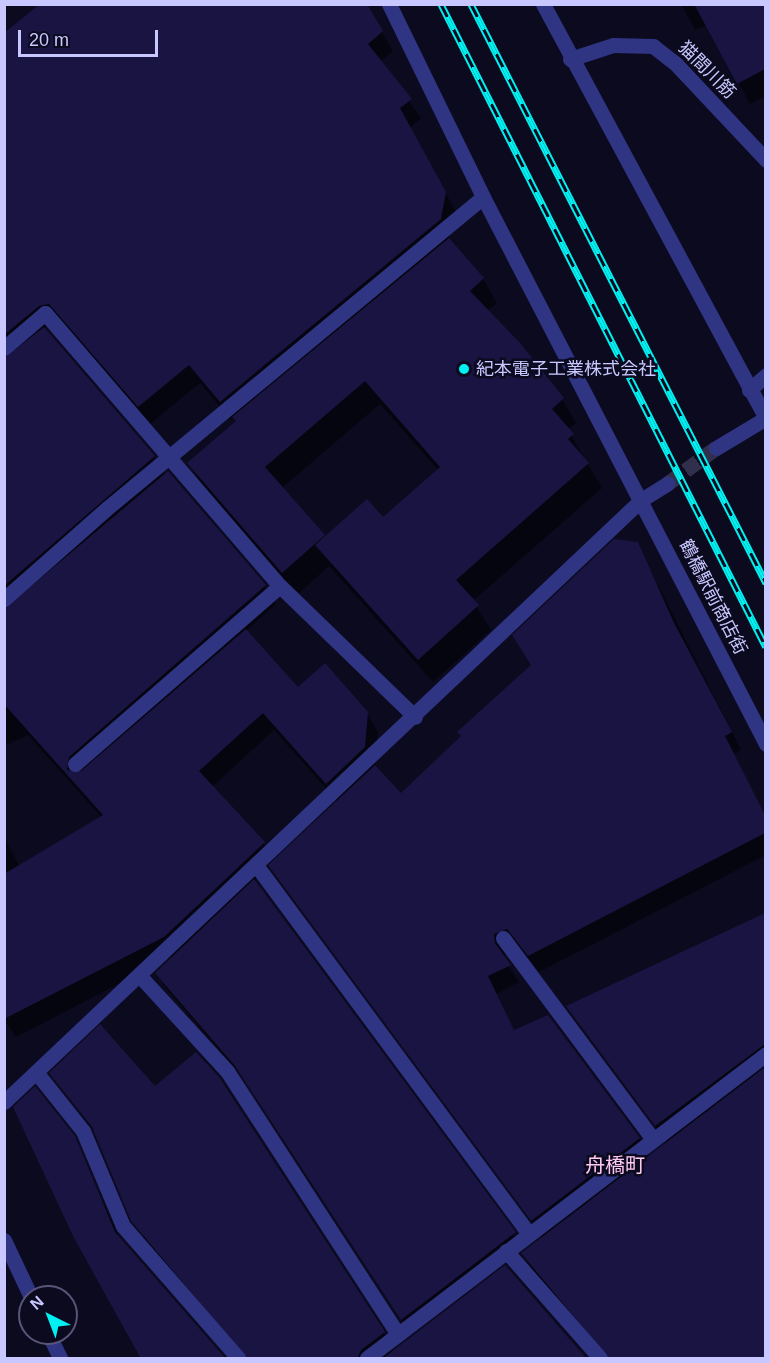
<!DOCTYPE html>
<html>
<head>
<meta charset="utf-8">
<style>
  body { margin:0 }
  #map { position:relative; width:770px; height:1363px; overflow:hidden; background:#0b0a1f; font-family:Arial,"Noto Sans JP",sans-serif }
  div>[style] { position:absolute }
  .shadow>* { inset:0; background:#0007 }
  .building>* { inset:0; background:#191442 }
  .minor-tunnel>* { height:15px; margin-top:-7.5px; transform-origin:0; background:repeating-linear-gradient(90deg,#31304c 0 15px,transparent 0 23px) }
  .minor>* { height:15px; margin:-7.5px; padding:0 7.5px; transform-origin:7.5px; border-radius:7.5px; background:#2f3483 }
  .rail>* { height:7px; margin-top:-3.5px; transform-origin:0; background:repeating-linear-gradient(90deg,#0b0a1f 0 14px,#00f1f2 0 28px); box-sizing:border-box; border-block:2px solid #00f1f2 }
  .dots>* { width:16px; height:16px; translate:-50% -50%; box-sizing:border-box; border:3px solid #0b0a1f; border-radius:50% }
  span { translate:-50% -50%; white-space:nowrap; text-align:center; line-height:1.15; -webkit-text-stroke:5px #0b0a1f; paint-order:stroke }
  .street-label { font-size:18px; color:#c8c7ff }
  .poi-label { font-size:18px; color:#c8c7ff }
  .left { translate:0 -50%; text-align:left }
  .neighbourhood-label { font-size:20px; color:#ffc9f1 }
  .frame { position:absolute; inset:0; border:6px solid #c8c7ff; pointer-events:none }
  .north { position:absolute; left:18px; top:1285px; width:60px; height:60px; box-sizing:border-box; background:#0b0a1f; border:2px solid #575679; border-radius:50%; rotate:318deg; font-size:16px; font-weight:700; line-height:24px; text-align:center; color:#c8c7ff }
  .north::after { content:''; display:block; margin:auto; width:21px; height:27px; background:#00f1f2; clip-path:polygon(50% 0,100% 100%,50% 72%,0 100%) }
  .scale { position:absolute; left:18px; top:30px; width:140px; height:27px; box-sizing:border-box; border:3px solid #c8c7ff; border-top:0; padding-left:8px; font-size:18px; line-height:21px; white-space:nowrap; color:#c8c7ff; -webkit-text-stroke:4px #0b0a1f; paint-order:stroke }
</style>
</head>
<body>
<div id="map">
  <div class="shadow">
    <div style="clip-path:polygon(evenodd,365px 4px,393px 51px,380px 62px,421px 118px,410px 128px,456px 212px,449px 240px,483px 279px,497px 303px,487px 311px,562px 399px,576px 423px,568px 430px,602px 488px,473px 601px,491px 630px,433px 682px,329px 566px,296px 596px,203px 487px,189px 463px,237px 422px,234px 417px,231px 420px,200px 383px,150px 424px,50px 324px,44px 329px,154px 457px,165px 475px,168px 473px,265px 586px,276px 604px,246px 631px,298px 689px,367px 713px,378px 732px,375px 767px,401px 796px,532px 666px,637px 543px,741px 750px,733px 754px,766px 816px,766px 855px,539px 972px,519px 946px,506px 947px,504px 959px,519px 982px,496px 994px,515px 1032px,639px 1139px,649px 1157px,667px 1143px,568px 1007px,766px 914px,766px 1358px,610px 1358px,533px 1271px,523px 1253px,543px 1238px,270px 865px,254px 881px,523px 1249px,411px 1335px,246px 1081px,166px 988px,157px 973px,173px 956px,16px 1037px,4px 1020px,4px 836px,20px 867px,102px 818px,28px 735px,4px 746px,4px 177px,365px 4px,380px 404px,438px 470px,383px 519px,325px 539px,282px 488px,380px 404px,365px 4px,274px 730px,338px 802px,274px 862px,263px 843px,212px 787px,274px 730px)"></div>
    <div style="clip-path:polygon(681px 4px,766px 4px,766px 96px,750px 104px,707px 25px,695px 30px)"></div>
    <div style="clip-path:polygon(51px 1073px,155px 1088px,384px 1333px,394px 1351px,585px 1358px,248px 1358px,144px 1239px,98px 1137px)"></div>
    <div style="clip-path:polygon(73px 1137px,120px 1239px,224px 1358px,140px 1358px,75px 1236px)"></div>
  </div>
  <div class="building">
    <div style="clip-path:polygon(40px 4px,367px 4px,383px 31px,368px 44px,412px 99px,400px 108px,446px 192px,441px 219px,220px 402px,189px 365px,138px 407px,49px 304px,39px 306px,4px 335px,4px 33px)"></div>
    <div style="clip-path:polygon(694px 4px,765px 4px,765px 69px,737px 84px)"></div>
    <div style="clip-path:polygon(449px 238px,484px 278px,470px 291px,520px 343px,564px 398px,552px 409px,574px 434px,568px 439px,589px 463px,456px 580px,479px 605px,418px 660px,315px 545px,367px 499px,383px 517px,440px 467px,365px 381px,265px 467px,325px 535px,282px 573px,187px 463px,236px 421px,232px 417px)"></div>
    <div style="clip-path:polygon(44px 327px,155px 456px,4px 586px,4px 358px)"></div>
    <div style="clip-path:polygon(168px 471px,266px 585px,69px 757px,67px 770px,81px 771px,246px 629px,298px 687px,325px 663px,368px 712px,365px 747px,326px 784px,263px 713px,199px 771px,265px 842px,164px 937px,4px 1019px,4px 874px,103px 815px,4px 704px,4px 609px)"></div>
    <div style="clip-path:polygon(614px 539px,638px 542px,674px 623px,732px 732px,725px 736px,765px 815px,765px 833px,528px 956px,507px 929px,494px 934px,495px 943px,511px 965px,488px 976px,514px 1030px,548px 1015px,640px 1138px,531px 1221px,268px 865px,375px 765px,401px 793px,461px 736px,457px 732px,531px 665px,512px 635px)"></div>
    <div style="clip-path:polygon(254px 879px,516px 1232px,401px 1320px,235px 1066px,155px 973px)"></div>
    <div style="clip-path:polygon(765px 913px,765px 1044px,655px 1126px,566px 1006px)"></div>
    <div style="clip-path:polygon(100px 1024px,155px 1086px,196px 1052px,219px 1077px,385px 1332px,361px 1350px,357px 1359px,247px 1359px,131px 1221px,92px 1127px,49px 1073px)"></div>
    <div style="clip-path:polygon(765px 1067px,765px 1359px,609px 1359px,521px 1253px)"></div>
    <div style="clip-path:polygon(35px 1086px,75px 1136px,115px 1232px,226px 1359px,141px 1359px,73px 1236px,13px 1107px)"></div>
    <div style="clip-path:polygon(505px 1265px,587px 1359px,382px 1359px)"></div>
  </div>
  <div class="minor-tunnel">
    <div style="left:667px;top:484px;width:61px;rotate:-36.3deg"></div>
  </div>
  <div class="minor">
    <div style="left:389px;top:4px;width:215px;rotate:64deg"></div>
    <div style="left:483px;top:197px;width:616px;rotate:62.64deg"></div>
    <div style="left:543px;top:4px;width:470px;rotate:61.7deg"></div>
    <div style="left:570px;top:59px;width:45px;rotate:-18deg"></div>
    <div style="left:613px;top:45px;width:40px;rotate:1.4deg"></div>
    <div style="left:653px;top:46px;width:28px;rotate:38deg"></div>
    <div style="left:675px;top:63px;width:133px;rotate:46.8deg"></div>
    <div style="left:4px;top:348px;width:54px;rotate:-40.5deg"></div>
    <div style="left:45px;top:313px;width:360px;rotate:49.3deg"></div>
    <div style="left:280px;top:586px;width:188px;rotate:44.1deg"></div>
    <div style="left:749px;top:390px;width:23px;rotate:-41deg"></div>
    <div style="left:716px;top:448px;width:58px;rotate:-31deg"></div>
    <div style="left:4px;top:599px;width:136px;rotate:-41.4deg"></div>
    <div style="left:106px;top:509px;width:489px;rotate:-39.6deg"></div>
    <div style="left:75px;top:764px;width:271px;rotate:-41deg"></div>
    <div style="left:256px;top:865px;width:459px;rotate:53.5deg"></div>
    <div style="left:503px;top:938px;width:251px;rotate:53.3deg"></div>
    <div style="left:139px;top:975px;width:130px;rotate:47.5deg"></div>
    <div style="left:227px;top:1071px;width:314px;rotate:57deg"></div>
    <div style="left:36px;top:1072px;width:75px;rotate:51.5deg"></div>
    <div style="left:83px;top:1131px;width:103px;rotate:67.2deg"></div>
    <div style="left:123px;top:1226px;width:175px;rotate:48.9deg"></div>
    <div style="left:4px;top:1102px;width:876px;rotate:-43.38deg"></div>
    <div style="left:641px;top:500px;width:31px;rotate:-32deg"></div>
    <div style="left:4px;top:1240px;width:63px;rotate:64.7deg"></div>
    <div style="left:506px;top:1251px;width:142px;rotate:48.7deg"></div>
    <div style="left:48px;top:1333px;width:28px;rotate:64deg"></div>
    <div style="left:367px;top:1358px;width:502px;rotate:-37.3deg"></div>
  </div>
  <div class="rail">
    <div style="left:441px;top:4px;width:720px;rotate:63.19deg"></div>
    <div style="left:471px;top:4px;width:650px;rotate:63deg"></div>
  </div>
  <div class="dots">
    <div style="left:464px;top:369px;background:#00f1f2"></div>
  </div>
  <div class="street-label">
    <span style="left:707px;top:70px;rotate:45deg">猫間川筋</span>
    <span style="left:713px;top:597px;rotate:63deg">鶴橋駅前商店街</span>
  </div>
  <div class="poi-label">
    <span class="left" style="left:476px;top:369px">紀本電子工業株式会社</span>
  </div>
  <div class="neighbourhood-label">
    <span style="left:615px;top:1165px">舟橋町</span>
  </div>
  <div class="frame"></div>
  <div class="north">N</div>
  <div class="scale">20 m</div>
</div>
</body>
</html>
